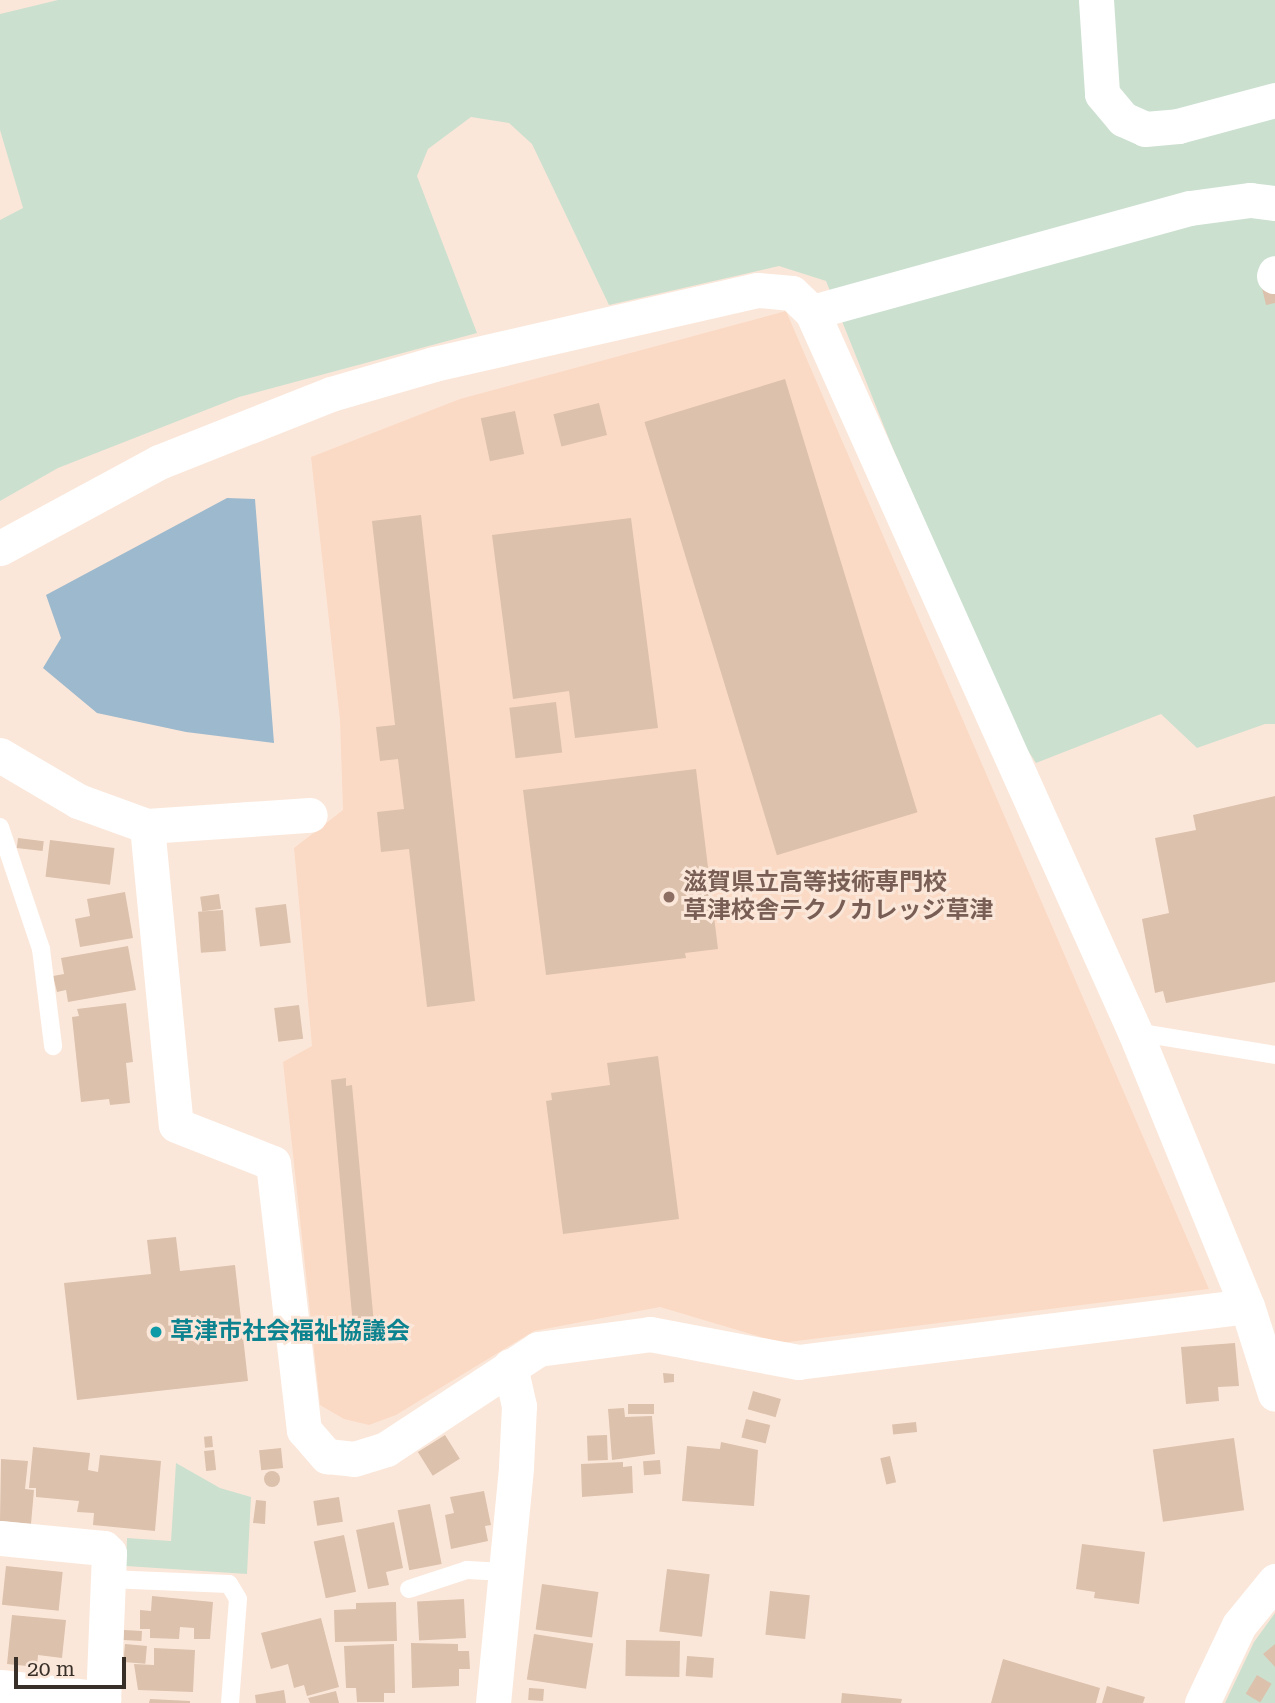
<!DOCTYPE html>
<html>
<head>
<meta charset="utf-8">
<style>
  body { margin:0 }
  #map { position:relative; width:1275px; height:1703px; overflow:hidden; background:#fbe7d9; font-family:"Roboto Serif","Noto Sans JP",serif }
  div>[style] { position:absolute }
  .built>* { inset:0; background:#fbdac5 }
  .green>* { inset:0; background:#cce0d0 }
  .water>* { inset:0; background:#9cb9cd }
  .building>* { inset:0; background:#dcc1ac; transform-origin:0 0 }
  .round { border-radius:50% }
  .service>* { height:18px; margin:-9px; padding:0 9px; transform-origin:9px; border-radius:9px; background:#fff }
  .minor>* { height:35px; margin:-17.5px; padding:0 17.5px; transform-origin:17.5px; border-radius:17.5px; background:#fff }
  .dots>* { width:19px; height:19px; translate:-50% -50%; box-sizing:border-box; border:4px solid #fbe7d9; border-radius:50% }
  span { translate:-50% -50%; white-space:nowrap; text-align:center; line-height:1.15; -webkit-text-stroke:6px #fbe7d9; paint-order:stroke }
  .education-label { font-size:24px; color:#785e54; font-weight:700 }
  .left { translate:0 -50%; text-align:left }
  .culture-label { font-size:24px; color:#0d838f; font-weight:700 }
  .scale { position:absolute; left:14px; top:1657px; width:112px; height:32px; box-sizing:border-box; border:4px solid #382f28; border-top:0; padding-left:9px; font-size:21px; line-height:24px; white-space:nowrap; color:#382f28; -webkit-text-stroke:5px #fbe7d9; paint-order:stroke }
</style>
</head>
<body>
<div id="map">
  <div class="built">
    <div style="clip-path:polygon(786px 311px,1209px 1289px,781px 1343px,660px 1307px,534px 1331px,396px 1415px,369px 1425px,344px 1419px,320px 1405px,283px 1062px,312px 1046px,294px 848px,343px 810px,340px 720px,311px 457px,460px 399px)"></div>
  </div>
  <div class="green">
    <div style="clip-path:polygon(58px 0,1275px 0,1275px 724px,1265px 724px,1197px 748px,1161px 714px,1036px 763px,1021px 740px,891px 444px,826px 281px,779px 266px,609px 305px,532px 144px,509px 123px,471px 117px,428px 149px,417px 176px,477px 333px,239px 397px,58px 468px,0 501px,0 220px,23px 208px,0 130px,0 14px)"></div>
    <div style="clip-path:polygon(176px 1463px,220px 1488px,251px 1497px,247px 1574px,126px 1566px,127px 1538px,171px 1541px)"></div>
    <div style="clip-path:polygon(1275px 1613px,1275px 1703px,1225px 1703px,1254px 1642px)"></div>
  </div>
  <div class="water">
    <div style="clip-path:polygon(227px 498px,255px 499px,274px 743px,186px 732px,97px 713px,43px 668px,61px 638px,46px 595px)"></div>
  </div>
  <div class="building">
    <div style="clip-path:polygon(1275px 281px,1275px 303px,1266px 305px,1261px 284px)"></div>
    <div style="left:785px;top:379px;width:453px;height:147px;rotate:73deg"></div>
    <div style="left:599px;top:403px;width:33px;height:47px;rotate:76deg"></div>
    <div style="left:515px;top:411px;width:44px;height:35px;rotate:78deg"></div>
    <div style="clip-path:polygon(421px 515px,475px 1001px,427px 1007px,409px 849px,381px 852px,377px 812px,404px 809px,398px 759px,380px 761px,376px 727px,395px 725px,372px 521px)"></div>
    <div style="clip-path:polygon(631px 518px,658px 728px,575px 738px,569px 691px,513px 699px,492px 535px)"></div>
    <div style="left:556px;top:702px;width:51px;height:47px;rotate:83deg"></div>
    <div style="clip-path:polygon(696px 769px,718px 949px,685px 953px,686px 958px,546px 975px,523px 790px)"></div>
    <div style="clip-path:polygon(1275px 796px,1275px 982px,1166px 1003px,1163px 991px,1155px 993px,1142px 919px,1169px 913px,1155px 838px,1196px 830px,1193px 815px)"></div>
    <div style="left:18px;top:838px;width:26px;height:10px;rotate:7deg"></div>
    <div style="left:50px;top:840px;width:65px;height:37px;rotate:7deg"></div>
    <div style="clip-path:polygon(125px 892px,133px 938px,80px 947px,75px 919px,90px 916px,87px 899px)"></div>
    <div style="left:219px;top:894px;width:15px;height:19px;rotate:82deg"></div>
    <div style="left:286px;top:904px;width:39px;height:31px;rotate:83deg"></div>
    <div style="left:223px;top:910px;width:41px;height:25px;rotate:86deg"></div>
    <div style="clip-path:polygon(128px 946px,136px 990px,68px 1002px,66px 990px,57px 992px,53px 976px,64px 974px,61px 958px)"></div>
    <div style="clip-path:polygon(126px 1003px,133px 1062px,126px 1063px,130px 1103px,110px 1105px,109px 1099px,81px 1102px,72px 1017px,79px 1016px,77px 1009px)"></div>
    <div style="left:299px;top:1005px;width:34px;height:25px;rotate:83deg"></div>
    <div style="clip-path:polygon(658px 1056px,679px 1219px,563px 1234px,546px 1101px,552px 1100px,551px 1093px,610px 1085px,607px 1063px)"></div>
    <div style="clip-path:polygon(346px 1078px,346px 1086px,352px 1085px,374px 1324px,353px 1326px,331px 1080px)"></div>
    <div style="clip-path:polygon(176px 1237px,180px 1271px,235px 1265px,248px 1381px,77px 1400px,64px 1283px,151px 1274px,147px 1240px)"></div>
    <div style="clip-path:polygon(1235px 1343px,1239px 1386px,1218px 1387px,1219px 1401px,1186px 1404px,1181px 1347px)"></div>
    <div style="clip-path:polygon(663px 1373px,674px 1374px,674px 1382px,664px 1383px)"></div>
    <div style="left:753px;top:1391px;width:29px;height:19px;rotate:16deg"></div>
    <div style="left:654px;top:1404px;width:10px;height:26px;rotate:90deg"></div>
    <div style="clip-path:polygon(624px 1408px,625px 1417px,652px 1416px,655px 1454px,612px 1460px,608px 1409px)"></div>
    <div style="left:746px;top:1419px;width:25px;height:19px;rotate:14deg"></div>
    <div style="left:916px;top:1422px;width:10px;height:24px;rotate:84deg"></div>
    <div style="left:445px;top:1435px;width:28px;height:32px;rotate:58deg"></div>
    <div style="left:607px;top:1435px;width:25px;height:20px;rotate:88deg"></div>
    <div style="left:212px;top:1436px;width:11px;height:8px;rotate:85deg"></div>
    <div style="left:1234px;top:1438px;width:73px;height:82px;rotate:82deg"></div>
    <div style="clip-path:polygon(721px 1442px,758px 1450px,754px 1506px,682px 1501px,687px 1446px,720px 1449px)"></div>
    <div style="clip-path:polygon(33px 1447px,90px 1453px,88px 1470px,98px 1472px,100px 1455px,161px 1461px,155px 1531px,93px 1525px,94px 1513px,77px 1512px,79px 1501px,36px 1497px,36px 1488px,29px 1488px)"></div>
    <div style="left:281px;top:1448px;width:20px;height:22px;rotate:84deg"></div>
    <div style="left:214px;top:1450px;width:20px;height:10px;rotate:84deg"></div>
    <div style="left:890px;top:1456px;width:27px;height:10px;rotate:77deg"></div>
    <div style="clip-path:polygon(1px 1459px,28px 1461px,25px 1489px,34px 1490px,31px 1524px,0 1521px)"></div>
    <div style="left:660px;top:1460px;width:14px;height:17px;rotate:86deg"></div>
    <div style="clip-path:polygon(623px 1462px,623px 1467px,632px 1466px,633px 1493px,582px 1497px,581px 1464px)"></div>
    <div class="round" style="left:264px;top:1471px;width:16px;height:16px"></div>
    <div style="clip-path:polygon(484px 1491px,491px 1525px,485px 1526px,488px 1541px,451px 1549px,445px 1515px,454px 1513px,450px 1497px)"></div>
    <div style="left:339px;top:1497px;width:25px;height:26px;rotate:81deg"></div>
    <div style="clip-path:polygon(256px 1500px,266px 1501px,265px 1524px,253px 1523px)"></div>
    <div style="left:430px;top:1504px;width:61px;height:33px;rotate:79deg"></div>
    <div style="clip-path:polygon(394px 1522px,403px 1568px,386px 1572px,389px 1585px,368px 1589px,356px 1530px)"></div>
    <div style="left:344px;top:1535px;width:58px;height:31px;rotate:78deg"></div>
    <div style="clip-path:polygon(1082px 1544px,1145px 1552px,1139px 1604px,1094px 1598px,1095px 1592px,1076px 1589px)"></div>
    <div style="left:6px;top:1566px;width:57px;height:39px;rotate:6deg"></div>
    <div style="left:667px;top:1569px;width:43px;height:63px;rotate:7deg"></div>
    <div style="left:542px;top:1584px;width:57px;height:46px;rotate:8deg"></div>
    <div style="left:770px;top:1591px;width:40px;height:44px;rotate:6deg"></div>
    <div style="clip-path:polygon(152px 1596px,213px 1602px,210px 1639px,194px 1639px,194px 1628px,180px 1627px,179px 1639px,150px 1638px,150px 1629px,140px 1629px,140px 1610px,151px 1611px)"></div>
    <div style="left:464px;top:1599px;width:39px;height:47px;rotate:87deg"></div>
    <div style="clip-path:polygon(396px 1602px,397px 1641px,335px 1642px,334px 1610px,356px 1609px,356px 1603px)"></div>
    <div style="clip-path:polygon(12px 1615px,66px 1620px,62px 1658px,38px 1655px,37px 1667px,7px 1664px)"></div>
    <div style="clip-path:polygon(321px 1618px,339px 1687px,307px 1696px,304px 1685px,294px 1688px,288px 1664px,271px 1669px,261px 1633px)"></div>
    <div style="left:124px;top:1630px;width:18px;height:10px;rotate:3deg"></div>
    <div style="left:534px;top:1634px;width:60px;height:46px;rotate:9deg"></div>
    <div style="left:626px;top:1640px;width:54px;height:36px;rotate:1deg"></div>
    <div style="clip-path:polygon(411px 1643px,458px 1644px,458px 1651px,469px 1651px,470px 1669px,459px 1669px,459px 1686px,412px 1688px)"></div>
    <div style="left:125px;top:1644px;width:22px;height:18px;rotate:5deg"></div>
    <div style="clip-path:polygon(394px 1644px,395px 1693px,384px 1693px,384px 1702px,357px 1702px,356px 1688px,346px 1688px,344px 1646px)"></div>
    <div style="clip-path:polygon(1275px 1644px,1275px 1667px,1263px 1654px)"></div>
    <div style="clip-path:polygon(154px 1648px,195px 1650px,193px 1692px,138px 1690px,134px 1664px,154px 1665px)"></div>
    <div style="left:687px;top:1656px;width:27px;height:20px;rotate:4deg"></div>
    <div style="clip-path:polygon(1003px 1659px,1100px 1688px,1096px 1703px,991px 1703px)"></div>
    <div style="left:1257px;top:1675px;width:17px;height:22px;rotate:31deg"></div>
    <div style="clip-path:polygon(1107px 1686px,1145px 1697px,1143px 1703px,1102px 1703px)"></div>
    <div style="left:529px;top:1688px;width:15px;height:12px;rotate:4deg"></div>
    <div style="clip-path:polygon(284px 1690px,286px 1703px,256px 1703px,255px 1695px)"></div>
    <div style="clip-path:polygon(336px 1691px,339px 1703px,310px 1703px,308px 1698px)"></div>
    <div style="clip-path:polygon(842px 1693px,902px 1699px,901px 1703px,841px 1703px)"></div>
    <div style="clip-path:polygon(150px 1699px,190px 1701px,190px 1703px,149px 1703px)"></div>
  </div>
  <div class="service">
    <div style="left:0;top:827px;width:129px;rotate:71.4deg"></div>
    <div style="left:41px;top:949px;width:98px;rotate:82.9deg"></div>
    <div style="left:1135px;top:1032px;width:142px;rotate:9.3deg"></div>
    <div style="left:108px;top:1579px;width:121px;rotate:2.4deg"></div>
    <div style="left:229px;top:1584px;width:17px;rotate:59deg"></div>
    <div style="left:238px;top:1599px;width:103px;rotate:94.4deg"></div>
    <div style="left:409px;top:1589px;width:61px;rotate:-18.1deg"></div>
    <div style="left:467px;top:1570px;width:39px;rotate:3deg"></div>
  </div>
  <div class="minor">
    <div style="left:1096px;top:0;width:94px;rotate:86.3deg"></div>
    <div style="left:1102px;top:94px;width:33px;rotate:50deg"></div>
    <div style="left:1123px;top:119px;width:24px;rotate:24deg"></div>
    <div style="left:1145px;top:129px;width:33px;rotate:-5deg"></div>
    <div style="left:1178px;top:126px;width:100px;rotate:-15deg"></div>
    <div style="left:1274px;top:276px;width:3px;rotate:-72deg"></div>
    <div style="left:812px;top:312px;width:392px;rotate:-15.4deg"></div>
    <div style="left:1190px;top:208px;width:61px;rotate:-7.6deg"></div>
    <div style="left:1250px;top:200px;width:25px;rotate:7deg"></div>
    <div style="left:0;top:548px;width:181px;rotate:-28.4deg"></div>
    <div style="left:159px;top:462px;width:185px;rotate:-21.6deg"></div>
    <div style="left:331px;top:394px;width:107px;rotate:-16.2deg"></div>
    <div style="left:434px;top:364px;width:332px;rotate:-12.9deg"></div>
    <div style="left:758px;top:290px;width:34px;rotate:5deg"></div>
    <div style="left:792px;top:293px;width:28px;rotate:44deg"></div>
    <div style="left:812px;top:312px;width:789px;rotate:65.84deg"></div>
    <div style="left:1135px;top:1032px;width:296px;rotate:67.8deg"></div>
    <div style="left:1247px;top:1306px;width:92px;rotate:72.3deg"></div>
    <div style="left:0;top:755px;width:91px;rotate:30.5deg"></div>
    <div style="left:78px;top:801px;width:73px;rotate:19.9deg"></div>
    <div style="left:147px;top:826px;width:163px;rotate:-3.9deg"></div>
    <div style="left:147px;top:826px;width:300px;rotate:84.5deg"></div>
    <div style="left:176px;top:1125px;width:104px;rotate:21.4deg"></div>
    <div style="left:273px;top:1163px;width:269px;rotate:83.4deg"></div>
    <div style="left:304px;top:1430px;width:35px;rotate:49deg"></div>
    <div style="left:327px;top:1456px;width:27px;rotate:6deg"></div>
    <div style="left:354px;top:1459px;width:34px;rotate:-17deg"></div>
    <div style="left:386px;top:1449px;width:182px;rotate:-33.3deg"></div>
    <div style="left:538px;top:1349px;width:113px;rotate:-7.6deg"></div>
    <div style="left:650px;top:1334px;width:151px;rotate:10.7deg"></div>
    <div style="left:798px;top:1362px;width:452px;rotate:-7.1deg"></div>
    <div style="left:0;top:1538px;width:104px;rotate:5.5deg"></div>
    <div style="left:104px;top:1548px;width:7px;rotate:45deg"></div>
    <div style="left:109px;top:1553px;width:150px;rotate:92.3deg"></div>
    <div style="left:0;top:1687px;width:104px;rotate:6.6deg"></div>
    <div style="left:493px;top:1703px;width:237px;rotate:-84.4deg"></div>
    <div style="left:516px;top:1467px;width:61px;rotate:-87.2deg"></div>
    <div style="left:519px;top:1406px;width:41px;rotate:-102.7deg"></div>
    <div style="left:1202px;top:1703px;width:86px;rotate:-64.6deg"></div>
    <div style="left:1239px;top:1625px;width:57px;rotate:-50.7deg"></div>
  </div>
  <div class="dots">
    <div style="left:669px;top:897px;background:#8d6e63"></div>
    <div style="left:156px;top:1332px;background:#0f9aa8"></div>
  </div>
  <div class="education-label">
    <span class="left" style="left:683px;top:897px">滋賀県立高等技術専門校<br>草津校舎テクノカレッジ草津</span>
  </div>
  <div class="culture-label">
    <span class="left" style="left:170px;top:1332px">草津市社会福祉協議会</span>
  </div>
  <div class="scale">20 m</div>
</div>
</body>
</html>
